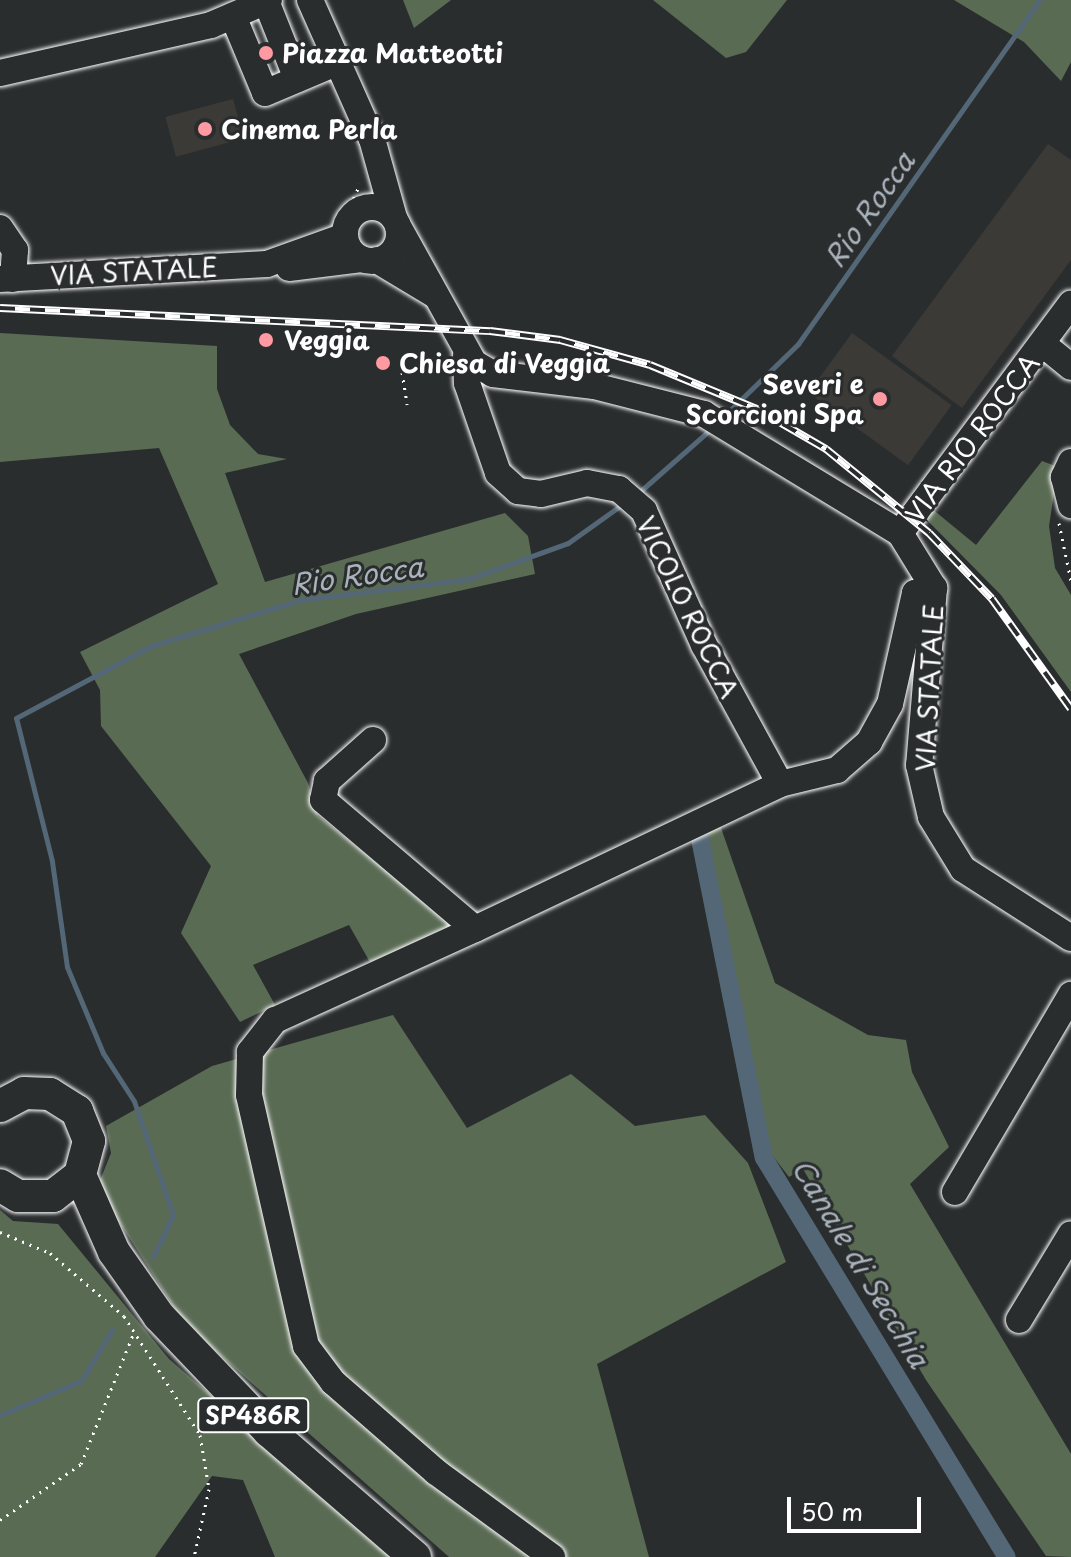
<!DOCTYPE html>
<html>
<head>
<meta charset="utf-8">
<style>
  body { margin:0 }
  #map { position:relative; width:1071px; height:1557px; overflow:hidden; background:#2a2d2e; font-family:"Playpen Sans",sans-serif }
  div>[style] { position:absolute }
  .built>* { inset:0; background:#3c3a37; transform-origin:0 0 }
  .green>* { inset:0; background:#5a6b54 }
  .stream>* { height:5px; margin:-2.5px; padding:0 2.5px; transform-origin:2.5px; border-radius:2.5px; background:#546777 }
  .canal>* { height:18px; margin:-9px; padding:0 9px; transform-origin:9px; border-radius:9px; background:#546777 }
  .path>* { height:3px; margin-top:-1.5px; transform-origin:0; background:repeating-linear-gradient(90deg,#fff 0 2px,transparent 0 8px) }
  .roads { filter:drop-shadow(0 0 2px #fff) drop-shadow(0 0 2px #fff) }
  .minor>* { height:26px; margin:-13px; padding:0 13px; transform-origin:13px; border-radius:13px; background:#2a2d2e }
  .minor>.ring { margin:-13px; padding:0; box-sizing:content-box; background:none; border:26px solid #2a2d2e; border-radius:50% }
  .major>* { height:32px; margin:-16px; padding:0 16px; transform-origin:16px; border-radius:16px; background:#2a2d2e }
  .rail>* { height:8px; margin-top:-4px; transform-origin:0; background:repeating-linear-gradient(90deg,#2a2d2e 0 15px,#fff 0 30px); box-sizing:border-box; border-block:2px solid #fff }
  .dots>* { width:22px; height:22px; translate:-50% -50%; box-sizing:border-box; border:4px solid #2a2d2e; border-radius:50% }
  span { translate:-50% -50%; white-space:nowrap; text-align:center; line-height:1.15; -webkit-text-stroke:6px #2a2d2e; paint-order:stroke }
  .shield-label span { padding:2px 6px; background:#2a2d2e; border:2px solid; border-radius:6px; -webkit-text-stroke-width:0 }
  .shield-label { font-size:24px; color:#fff; font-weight:700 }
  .poi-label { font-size:26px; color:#fff; font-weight:700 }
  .left { translate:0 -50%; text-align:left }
  .right { translate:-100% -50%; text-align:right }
  .street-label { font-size:26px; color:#fff }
  .water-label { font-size:28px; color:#aab3bb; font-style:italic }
  .scale { position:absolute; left:787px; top:1497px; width:134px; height:36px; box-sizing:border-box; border:4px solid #fff; border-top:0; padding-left:10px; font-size:24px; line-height:28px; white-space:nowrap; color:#fff; -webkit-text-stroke:6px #2a2d2e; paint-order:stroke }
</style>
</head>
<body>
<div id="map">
  <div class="built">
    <div style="left:233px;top:99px;width:41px;height:70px;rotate:75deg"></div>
    <div style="clip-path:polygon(1048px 144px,1071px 160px,1071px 260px,962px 408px,892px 356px)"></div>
    <div style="left:852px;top:333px;width:123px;height:74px;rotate:36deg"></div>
  </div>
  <div class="green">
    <div style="clip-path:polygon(403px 0,451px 0,414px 28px)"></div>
    <div style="clip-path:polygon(653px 0,787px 0,746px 52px,726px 58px)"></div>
    <div style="clip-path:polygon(954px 0,1071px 0,1071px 62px,1061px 81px,1024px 42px)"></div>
    <div style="clip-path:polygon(0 333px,217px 346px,217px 389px,230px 425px,258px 454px,287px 459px,225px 473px,265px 582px,505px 513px,528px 536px,535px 574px,356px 614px,239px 654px,308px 783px,318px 816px,458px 927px,371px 964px,349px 925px,253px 965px,275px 1005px,240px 1022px,181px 933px,211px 866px,101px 726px,100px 690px,80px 652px,218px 584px,159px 448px,0 462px)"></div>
    <div style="clip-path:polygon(1042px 461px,1058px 467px,1049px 526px,1055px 568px,1071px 595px,1071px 692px,1001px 595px,925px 518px,931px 508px,976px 545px)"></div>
    <div style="clip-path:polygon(720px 825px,775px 983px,868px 1035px,906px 1040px,912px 1072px,949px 1147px,910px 1184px,1071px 1454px,1071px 1557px,1046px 1556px,926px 1380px,803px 1169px,789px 1177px,769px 1151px,705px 828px)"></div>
    <div style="clip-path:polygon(393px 1015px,467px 1128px,571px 1074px,635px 1126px,705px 1115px,748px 1163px,786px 1262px,597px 1364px,649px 1557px,449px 1557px,185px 1324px,97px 1188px,111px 1153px,106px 1126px,212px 1066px)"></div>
    <div style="clip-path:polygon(0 1210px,13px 1221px,58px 1224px,169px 1359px,398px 1557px,275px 1557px,243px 1480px,212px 1476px,155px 1557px,0 1557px)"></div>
  </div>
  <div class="stream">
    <div style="left:725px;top:415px;width:102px;rotate:-44.2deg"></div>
    <div style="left:798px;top:344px;width:421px;rotate:-54.9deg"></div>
    <div style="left:636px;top:495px;width:101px;rotate:-41.4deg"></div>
    <div style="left:153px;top:1257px;width:47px;rotate:-64.5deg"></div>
    <div style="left:173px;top:1215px;width:120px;rotate:-108.9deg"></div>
    <div style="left:134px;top:1101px;width:57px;rotate:-122.9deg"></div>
    <div style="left:103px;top:1053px;width:93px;rotate:-112.7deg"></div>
    <div style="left:67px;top:967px;width:107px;rotate:-98.1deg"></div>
    <div style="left:52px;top:861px;width:147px;rotate:-104.1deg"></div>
    <div style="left:16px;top:718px;width:153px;rotate:-28.1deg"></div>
    <div style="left:151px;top:646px;width:156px;rotate:-17.2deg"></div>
    <div style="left:300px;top:600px;width:169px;rotate:-7.1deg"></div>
    <div style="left:468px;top:579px;width:106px;rotate:-19.8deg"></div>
    <div style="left:568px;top:543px;width:69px;rotate:-35.5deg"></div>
    <div style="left:0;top:1415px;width:88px;rotate:-22.8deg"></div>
    <div style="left:81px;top:1381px;width:60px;rotate:-58.7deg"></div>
  </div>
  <div class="canal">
    <div style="left:699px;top:834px;width:330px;rotate:78.7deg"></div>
    <div style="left:764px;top:1158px;width:467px;rotate:58.7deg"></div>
  </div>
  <div class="path">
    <div style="left:347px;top:213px;width:32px;rotate:-66deg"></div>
    <div style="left:402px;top:372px;width:33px;rotate:81deg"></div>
    <div style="left:1059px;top:523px;width:59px;rotate:78.3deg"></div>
    <div style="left:0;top:1232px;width:54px;rotate:22.8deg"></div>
    <div style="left:50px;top:1253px;width:97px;rotate:40.4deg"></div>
    <div style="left:124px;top:1316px;width:141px;rotate:57.4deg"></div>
    <div style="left:200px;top:1435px;width:55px;rotate:80.5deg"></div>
    <div style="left:209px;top:1489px;width:70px;rotate:102.4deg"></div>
    <div style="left:0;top:1520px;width:98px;rotate:-34.7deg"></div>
    <div style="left:81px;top:1464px;width:142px;rotate:-68.1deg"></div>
  </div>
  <div class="roads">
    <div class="minor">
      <div style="left:310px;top:0;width:152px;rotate:66deg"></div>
      <div style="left:372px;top:139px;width:82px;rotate:74.4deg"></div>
      <div style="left:266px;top:1px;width:84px;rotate:68.3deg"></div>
      <div style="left:233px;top:16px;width:83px;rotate:67.4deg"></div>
      <div style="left:265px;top:93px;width:77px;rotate:-22.9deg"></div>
      <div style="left:0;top:73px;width:216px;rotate:-12.8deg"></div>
      <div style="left:211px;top:25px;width:63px;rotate:-23.3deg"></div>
      <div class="ring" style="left:345px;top:207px;width:28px;height:28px"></div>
      <div style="left:398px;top:226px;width:157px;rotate:61deg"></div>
      <div style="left:474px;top:363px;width:22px;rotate:30deg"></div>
      <div style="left:493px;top:374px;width:102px;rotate:6.8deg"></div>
      <div style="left:594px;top:386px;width:114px;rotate:14.3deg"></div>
      <div style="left:704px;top:414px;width:229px;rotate:31.3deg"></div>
      <div style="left:900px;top:533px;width:65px;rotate:58.3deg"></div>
      <div style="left:934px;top:588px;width:178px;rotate:94.8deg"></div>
      <div style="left:919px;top:765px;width:53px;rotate:77deg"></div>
      <div style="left:931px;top:817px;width:61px;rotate:58.4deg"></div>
      <div style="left:963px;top:869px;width:128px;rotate:32.6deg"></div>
      <div style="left:0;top:228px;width:27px;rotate:56deg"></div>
      <div style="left:15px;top:250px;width:29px;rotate:94deg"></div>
      <div style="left:377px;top:260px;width:68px;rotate:31.1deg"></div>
      <div style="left:289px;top:268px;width:73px;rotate:-7.1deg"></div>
      <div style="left:0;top:279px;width:267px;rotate:-3.2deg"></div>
      <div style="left:267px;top:264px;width:83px;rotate:-19.7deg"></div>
      <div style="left:1044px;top:345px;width:35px;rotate:39deg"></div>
      <div style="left:466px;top:356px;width:27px;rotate:88deg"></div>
      <div style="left:467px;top:383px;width:95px;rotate:71deg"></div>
      <div style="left:498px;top:473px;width:27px;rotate:42deg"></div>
      <div style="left:518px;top:491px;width:23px;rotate:7deg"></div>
      <div style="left:541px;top:494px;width:47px;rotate:-13.4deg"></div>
      <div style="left:587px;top:483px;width:33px;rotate:11deg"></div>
      <div style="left:619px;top:489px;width:33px;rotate:41deg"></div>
      <div style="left:644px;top:511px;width:147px;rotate:65.9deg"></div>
      <div style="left:704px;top:645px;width:158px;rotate:61.3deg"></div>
      <div style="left:1071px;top:462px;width:17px;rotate:115deg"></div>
      <div style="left:1064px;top:477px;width:29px;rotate:76deg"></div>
      <div style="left:900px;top:533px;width:286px;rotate:-53.3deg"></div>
      <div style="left:373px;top:740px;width:62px;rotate:138.3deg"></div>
      <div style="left:327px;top:781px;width:19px;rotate:102deg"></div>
      <div style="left:323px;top:800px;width:199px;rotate:40.3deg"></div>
      <div style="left:475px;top:929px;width:338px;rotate:-25.4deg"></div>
      <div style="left:780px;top:784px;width:59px;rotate:-13.8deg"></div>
      <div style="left:837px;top:770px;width:43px;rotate:-41.2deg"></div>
      <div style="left:869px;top:742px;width:43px;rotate:-61.1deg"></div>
      <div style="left:890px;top:704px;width:114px;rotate:-77.3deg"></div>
      <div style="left:915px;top:593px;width:20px;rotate:-15deg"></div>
      <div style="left:475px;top:929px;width:220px;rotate:155.5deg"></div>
      <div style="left:275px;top:1020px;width:41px;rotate:128deg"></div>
      <div style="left:250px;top:1052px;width:43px;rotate:91.3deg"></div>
      <div style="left:249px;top:1095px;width:257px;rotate:77.2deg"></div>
      <div style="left:306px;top:1346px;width:45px;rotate:53.1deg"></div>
      <div style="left:333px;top:1382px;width:137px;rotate:41.1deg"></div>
      <div style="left:436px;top:1472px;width:144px;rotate:36.2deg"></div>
      <div style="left:955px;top:1192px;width:229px;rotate:-59.5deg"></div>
      <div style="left:1019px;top:1320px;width:100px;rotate:-58.8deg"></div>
    </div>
    <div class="major">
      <div style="left:0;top:1106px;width:27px;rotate:-28deg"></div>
      <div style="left:24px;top:1093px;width:26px;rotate:2deg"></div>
      <div style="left:50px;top:1094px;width:32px;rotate:32deg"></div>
      <div style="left:77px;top:1111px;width:32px;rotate:68deg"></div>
      <div style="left:89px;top:1141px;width:35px;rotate:105deg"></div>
      <div style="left:80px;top:1175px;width:34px;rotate:142deg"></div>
      <div style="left:53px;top:1196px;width:35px;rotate:180deg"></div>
      <div style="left:18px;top:1196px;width:21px;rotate:-149deg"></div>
      <div style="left:80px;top:1175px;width:84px;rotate:66.2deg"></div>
      <div style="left:114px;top:1252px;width:78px;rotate:54.9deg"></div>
      <div style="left:159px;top:1316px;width:159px;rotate:46.3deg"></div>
      <div style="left:269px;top:1431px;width:193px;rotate:40.8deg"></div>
    </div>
  </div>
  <div class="rail">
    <div style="left:0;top:308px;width:491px;rotate:2.7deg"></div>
    <div style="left:490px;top:331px;width:71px;rotate:7.3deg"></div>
    <div style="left:560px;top:340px;width:93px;rotate:15.5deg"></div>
    <div style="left:650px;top:365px;width:116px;rotate:22.4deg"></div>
    <div style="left:757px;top:409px;width:80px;rotate:30.1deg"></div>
    <div style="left:826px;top:449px;width:133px;rotate:39.2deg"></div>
    <div style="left:929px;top:533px;width:91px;rotate:46.3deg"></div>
    <div style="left:992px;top:599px;width:135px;rotate:54.3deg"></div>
  </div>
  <div class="dots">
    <div style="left:266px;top:53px;background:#ff9aa2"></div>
    <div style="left:205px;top:129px;background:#ff9aa2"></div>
    <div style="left:266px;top:340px;background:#ff9aa2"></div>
    <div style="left:383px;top:363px;background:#ff9aa2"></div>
    <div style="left:880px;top:399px;background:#ff9aa2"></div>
  </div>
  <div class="shield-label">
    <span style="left:253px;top:1415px">SP486R</span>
  </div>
  <div class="poi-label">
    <span class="left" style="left:282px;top:53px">Piazza Matteotti</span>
    <span class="left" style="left:221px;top:129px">Cinema Perla</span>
    <span class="left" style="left:284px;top:340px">Veggia</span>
    <span class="left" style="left:399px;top:363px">Chiesa di Veggia</span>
    <span class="right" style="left:864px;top:399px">Severi e<br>Scorcioni Spa</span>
  </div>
  <div class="street-label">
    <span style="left:134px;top:271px;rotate:-3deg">VIA STATALE</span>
    <span style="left:972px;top:438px;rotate:-53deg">VIA RIO ROCCA</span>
    <span style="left:688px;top:607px;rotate:64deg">VICOLO ROCCA</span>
    <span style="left:929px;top:688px;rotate:-87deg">VIA STATALE</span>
  </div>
  <div class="water-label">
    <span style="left:869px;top:209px;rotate:-55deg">Rio Rocca</span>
    <span style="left:357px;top:575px;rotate:-8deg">Rio Rocca</span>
    <span style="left:861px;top:1263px;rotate:59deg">Canale di Secchia</span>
  </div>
  <div class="scale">50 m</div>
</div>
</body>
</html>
